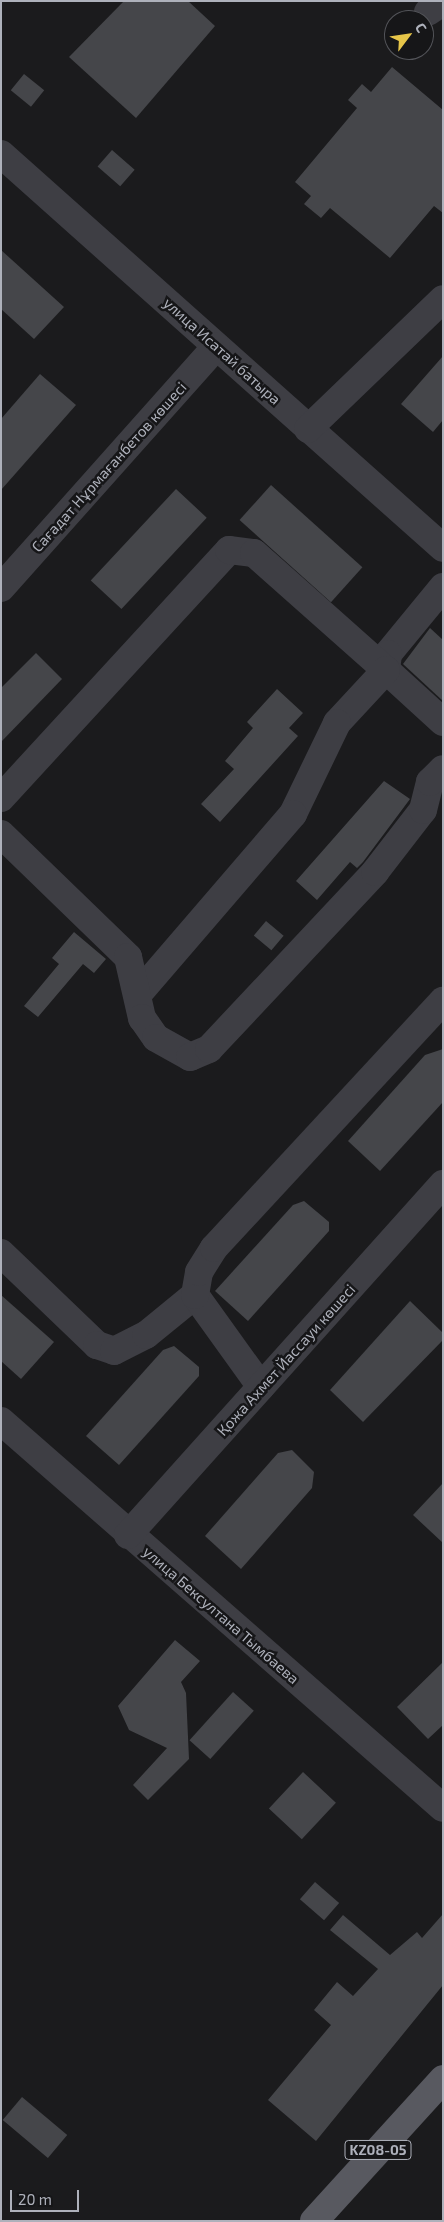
<!DOCTYPE html>
<html>
<head>
<meta charset="utf-8">
<style>
  body { margin:0 }
  #map { position:relative; width:444px; height:2222px; overflow:hidden; background:#1b1b1d; font-family:"Exo 2",sans-serif }
  div>[style] { position:absolute }
  .building>* { inset:0; background:#45464a; transform-origin:0 0 }
  .street>* { height:28px; margin:-14px; padding:0 14px; transform-origin:14px; border-radius:14px; background:#3e3e44 }
  .primary>* { height:28px; margin:-14px; padding:0 14px; transform-origin:14px; border-radius:14px; background:#585960 }
  span { translate:-50% -50%; white-space:nowrap; text-align:center; line-height:1.15; -webkit-text-stroke:5px #161618; paint-order:stroke }
  .shield-label span { padding:1px 4px; background:#161618; border:1px solid; border-radius:4px; -webkit-text-stroke-width:0 }
  .shield-label { font-size:14px; color:#aeb1bb; font-weight:700 }
  .street-label { font-size:15px; color:#aeb1bb }
  .frame { position:absolute; inset:0; border:2px solid #aeb1bb; pointer-events:none }
  .north { position:absolute; left:384px; top:10px; width:50px; height:50px; box-sizing:border-box; background:#161618; border:1px solid #535459; border-radius:50%; rotate:59deg; font-size:14px; font-weight:700; line-height:20px; text-align:center; color:#aeb1bb }
  .north::after { content:''; display:block; margin:auto; width:18px; height:22px; background:#e6c549; clip-path:polygon(50% 0,100% 100%,50% 72%,0 100%) }
  .scale { position:absolute; left:10px; top:2190px; width:69px; height:22px; box-sizing:border-box; border:2px solid #aeb1bb; border-top:0; padding-left:6px; font-size:15px; line-height:18px; white-space:nowrap; color:#aeb1bb; -webkit-text-stroke:4px #161618; paint-order:stroke }
</style>
</head>
<body>
<div id="map">
  <div class="building">
    <div style="clip-path:polygon(124px 1px,188px 1px,215px 26px,136px 118px,69px 57px)"></div>
    <div style="clip-path:polygon(392px 67px,443px 110px,443px 213px,434px 206px,390px 258px,330px 208px,321px 218px,304px 204px,311px 196px,295px 182px,357px 108px,348px 100px,362px 84px,371px 92px)"></div>
    <div style="left:24px;top:74px;width:26px;height:21px;rotate:39deg"></div>
    <div style="left:112px;top:150px;width:30px;height:22px;rotate:41deg"></div>
    <div style="clip-path:polygon(1px 250px,64px 307px,34px 339px,1px 309px)"></div>
    <div style="clip-path:polygon(443px 356px,443px 420px,433px 432px,401px 404px)"></div>
    <div style="clip-path:polygon(40px 374px,76px 405px,1px 490px,1px 419px)"></div>
    <div style="left:271px;top:485px;width:123px;height:47px;rotate:42deg"></div>
    <div style="left:176px;top:489px;width:42px;height:125px;rotate:43deg"></div>
    <div style="clip-path:polygon(430px 628px,443px 640px,443px 701px,403px 664px)"></div>
    <div style="clip-path:polygon(36px 653px,62px 679px,1px 742px,1px 688px)"></div>
    <div style="clip-path:polygon(277px 689px,303px 713px,289px 728px,298px 736px,220px 822px,201px 804px,234px 769px,225px 761px,253px 728px,247px 722px)"></div>
    <div style="clip-path:polygon(384px 781px,410px 799px,363px 862px,357px 868px,350px 862px,317px 900px,296px 881px)"></div>
    <div style="left:266px;top:921px;width:23px;height:19px;rotate:40deg"></div>
    <div style="clip-path:polygon(74px 932px,106px 959px,94px 973px,83px 964px,38px 1017px,24px 1006px,59px 964px,52px 958px)"></div>
    <div style="clip-path:polygon(443px 1049px,443px 1102px,380px 1171px,348px 1141px,425px 1055px)"></div>
    <div style="clip-path:polygon(304px 1201px,329px 1222px,329px 1231px,248px 1321px,215px 1291px,293px 1205px)"></div>
    <div style="clip-path:polygon(1px 1295px,54px 1342px,21px 1379px,1px 1361px)"></div>
    <div style="clip-path:polygon(410px 1301px,443px 1333px,443px 1340px,363px 1422px,330px 1390px)"></div>
    <div style="clip-path:polygon(174px 1346px,199px 1367px,199px 1376px,119px 1465px,86px 1436px,163px 1350px)"></div>
    <div style="clip-path:polygon(292px 1450px,314px 1472px,312px 1488px,241px 1569px,205px 1536px,278px 1453px)"></div>
    <div style="clip-path:polygon(443px 1483px,443px 1543px,413px 1515px)"></div>
    <div style="clip-path:polygon(175px 1640px,200px 1661px,181px 1682px,186px 1693px,189px 1759px,148px 1800px,133px 1785px,167px 1748px,129px 1730px,118px 1706px)"></div>
    <div style="clip-path:polygon(443px 1662px,443px 1725px,428px 1739px,397px 1707px)"></div>
    <div style="left:233px;top:1692px;width:28px;height:65px;rotate:42deg"></div>
    <div style="left:303px;top:1772px;width:45px;height:50px;rotate:43deg"></div>
    <div style="left:315px;top:1882px;width:32px;height:23px;rotate:41deg"></div>
    <div style="clip-path:polygon(443px 1914px,443px 1985px,316px 2141px,268px 2100px,331px 2025px,314px 2010px,337px 1982px,353px 1996px,378px 1969px,330px 1930px,343px 1915px,390px 1955px,417px 1932px,422px 1938px)"></div>
    <div style="left:22px;top:2097px;width:59px;height:30px;rotate:40deg"></div>
  </div>
  <div class="street">
    <div style="left:428px;top:12px;width:18px;rotate:-34deg"></div>
    <div style="left:1px;top:154px;width:592px;rotate:41.71deg"></div>
    <div style="left:308px;top:429px;width:187px;rotate:-43.9deg"></div>
    <div style="left:443px;top:587px;width:87px;rotate:129.4deg"></div>
    <div style="left:388px;top:654px;width:16px;rotate:97deg"></div>
    <div style="left:386px;top:670px;width:77px;rotate:42.4deg"></div>
    <div style="left:1px;top:588px;width:323px;rotate:-48.3deg"></div>
    <div style="left:1px;top:798px;width:337px;rotate:-47.4deg"></div>
    <div style="left:229px;top:550px;width:25px;rotate:7deg"></div>
    <div style="left:254px;top:553px;width:176px;rotate:41.6deg"></div>
    <div style="left:386px;top:670px;width:72px;rotate:132.8deg"></div>
    <div style="left:337px;top:723px;width:101px;rotate:115.8deg"></div>
    <div style="left:293px;top:814px;width:238px;rotate:130.7deg"></div>
    <div style="left:1px;top:834px;width:177px;rotate:44.1deg"></div>
    <div style="left:128px;top:957px;width:63px;rotate:77.1deg"></div>
    <div style="left:142px;top:1018px;width:24px;rotate:55deg"></div>
    <div style="left:156px;top:1038px;width:39px;rotate:29deg"></div>
    <div style="left:190px;top:1057px;width:21px;rotate:-23deg"></div>
    <div style="left:209px;top:1049px;width:243px;rotate:-46.8deg"></div>
    <div style="left:375px;top:872px;width:78px;rotate:-52.3deg"></div>
    <div style="left:423px;top:810px;width:29px;rotate:-76deg"></div>
    <div style="left:430px;top:782px;width:18px;rotate:-45deg"></div>
    <div style="left:1px;top:1253px;width:133px;rotate:43.8deg"></div>
    <div style="left:97px;top:1345px;width:18px;rotate:19deg"></div>
    <div style="left:114px;top:1351px;width:36px;rotate:-27deg"></div>
    <div style="left:146px;top:1335px;width:63px;rotate:-39.2deg"></div>
    <div style="left:195px;top:1295px;width:113px;rotate:54.3deg"></div>
    <div style="left:195px;top:1295px;width:23px;rotate:-80deg"></div>
    <div style="left:199px;top:1272px;width:28px;rotate:-58deg"></div>
    <div style="left:214px;top:1248px;width:337px;rotate:-47.2deg"></div>
    <div style="left:1px;top:1421px;width:587px;rotate:41.2deg"></div>
    <div style="left:128px;top:1535px;width:472px;rotate:-48.1deg"></div>
  </div>
  <div class="primary">
    <div style="left:314px;top:2221px;width:192px;rotate:-47.7deg"></div>
  </div>
  <div class="shield-label">
    <span style="left:378px;top:2150px">KZ08-05</span>
  </div>
  <div class="street-label">
    <span style="left:222px;top:351px;rotate:42deg">улица Исатай батыра</span>
    <span style="left:109px;top:467px;rotate:-48deg">Сағадат Нұрмағанбетов көшесі</span>
    <span style="left:286px;top:1360px;rotate:-48deg">Қожа Ахмет Йассауи көшесі</span>
    <span style="left:221px;top:1615px;rotate:41deg">улица Бексултана Тымбаева</span>
  </div>
  <div class="frame"></div>
  <div class="north">С</div>
  <div class="scale">20 m</div>
</div>
</body>
</html>
